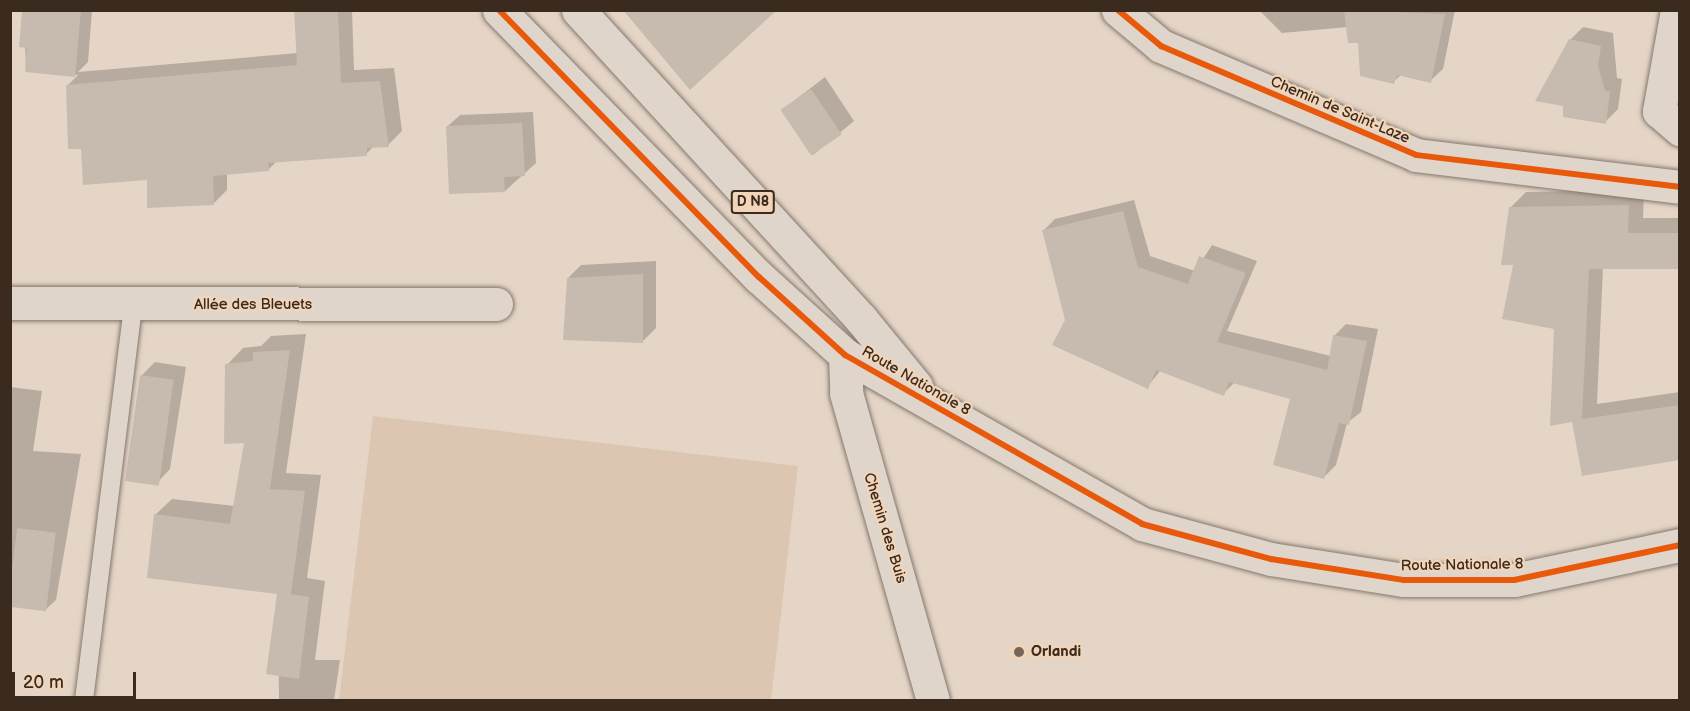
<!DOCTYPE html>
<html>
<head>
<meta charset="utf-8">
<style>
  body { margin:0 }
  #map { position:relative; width:1690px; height:711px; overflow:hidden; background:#e5d5c6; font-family:"Balsamiq Sans",sans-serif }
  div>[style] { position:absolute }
  .green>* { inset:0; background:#dcc6b1 }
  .shadow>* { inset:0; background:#0003 }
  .building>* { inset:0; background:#c7bbb0; transform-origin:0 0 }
  .roads { filter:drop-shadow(0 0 2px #83786f) drop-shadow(0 0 2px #83786f) }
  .service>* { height:18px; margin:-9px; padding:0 9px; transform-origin:9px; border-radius:9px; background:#e0d5cb }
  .minor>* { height:33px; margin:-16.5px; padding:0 16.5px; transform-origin:16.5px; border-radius:16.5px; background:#e0d5cb }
  .primary>* { height:33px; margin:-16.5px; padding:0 16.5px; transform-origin:16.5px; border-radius:16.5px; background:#e0d5cb }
  .cycleway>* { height:6px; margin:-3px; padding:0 3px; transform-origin:3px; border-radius:3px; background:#e8590c }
  .dots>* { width:16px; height:16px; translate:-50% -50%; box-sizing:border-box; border:3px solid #f2d5b9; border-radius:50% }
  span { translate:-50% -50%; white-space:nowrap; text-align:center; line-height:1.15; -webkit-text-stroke:4.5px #f2d5b9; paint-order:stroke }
  .shield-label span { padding:2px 4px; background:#f2d5b9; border:2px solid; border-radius:4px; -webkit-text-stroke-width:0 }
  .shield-label { font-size:14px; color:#3b2a1e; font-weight:700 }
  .street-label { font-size:15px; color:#3b2a1e }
  .poi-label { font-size:15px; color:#3b2a1e; font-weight:700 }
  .left { translate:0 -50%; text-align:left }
  .frame { position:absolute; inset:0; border:12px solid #3b2a1e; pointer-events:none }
  .scale { position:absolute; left:12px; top:672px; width:124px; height:27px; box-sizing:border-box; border:3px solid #3b2a1e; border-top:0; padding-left:8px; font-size:18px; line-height:21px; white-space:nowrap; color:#3b2a1e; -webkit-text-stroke:4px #f2d5b9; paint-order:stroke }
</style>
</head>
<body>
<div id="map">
  <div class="green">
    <div style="clip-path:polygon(373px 416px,798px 466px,771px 700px,339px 700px)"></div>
  </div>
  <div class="shadow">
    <div style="clip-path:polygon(24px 10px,92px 10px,88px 62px,78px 72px,298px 53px,295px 10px,352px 10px,354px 70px,394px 68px,402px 131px,388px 145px,374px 146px,366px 154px,278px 160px,268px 170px,227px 173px,227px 190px,213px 204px,82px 147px,68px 85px,78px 75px,26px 70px)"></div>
    <div style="clip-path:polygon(1259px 10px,1455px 10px,1443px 69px,1430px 81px,1401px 75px,1393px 82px,1348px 27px,1282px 33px)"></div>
    <div style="clip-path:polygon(1583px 27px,1613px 33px,1617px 78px,1622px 79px,1618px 109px,1605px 122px,1565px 104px,1570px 40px)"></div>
    <div style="clip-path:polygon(825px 77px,854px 121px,813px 155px,782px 110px)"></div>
    <div style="clip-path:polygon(533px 112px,536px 163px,505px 191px,448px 126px,460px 115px)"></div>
    <div style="clip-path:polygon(1644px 190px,1643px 218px,1680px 218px,1680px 267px,1603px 267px,1597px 404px,1680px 392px,1680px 458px,1583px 475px,1556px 328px,1515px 264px,1510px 208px,1526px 192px)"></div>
    <div style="clip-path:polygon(1134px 200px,1150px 256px,1195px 271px,1212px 245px,1257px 261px,1227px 331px,1331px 356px,1334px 336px,1346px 324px,1378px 329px,1361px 412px,1347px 423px,1336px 465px,1324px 477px,1292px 398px,1235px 382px,1223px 394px,1161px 370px,1147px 387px,1066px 321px,1043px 231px,1055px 219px)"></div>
    <div style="clip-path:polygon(656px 261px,656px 328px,643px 341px,568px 278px,581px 265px)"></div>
    <div style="clip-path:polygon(306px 334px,286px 473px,321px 475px,307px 578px,325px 581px,315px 660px,340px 660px,334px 700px,279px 700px,278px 593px,155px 515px,172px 499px,235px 506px,245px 441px,227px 365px,243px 348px,261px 346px,271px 336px)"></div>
    <div style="clip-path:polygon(155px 362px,186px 367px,170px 469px,157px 483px,142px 375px)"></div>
    <div style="clip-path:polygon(10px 387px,42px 391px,33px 451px,81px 454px,56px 600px,45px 610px,10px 605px)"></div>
  </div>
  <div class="building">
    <div style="clip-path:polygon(22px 10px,81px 10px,75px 77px,25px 72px,27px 48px,19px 47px)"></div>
    <div style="clip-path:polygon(294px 10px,338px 10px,341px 83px,380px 81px,389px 147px,367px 148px,367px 156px,268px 163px,269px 171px,213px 176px,214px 205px,147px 208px,147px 180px,83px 185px,81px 149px,68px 149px,66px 85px,297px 65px)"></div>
    <div style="clip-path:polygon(623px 10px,777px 10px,690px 90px)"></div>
    <div style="clip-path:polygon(1344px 10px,1445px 14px,1431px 83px,1397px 75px,1394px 84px,1360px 76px,1358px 43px,1348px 43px)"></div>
    <div style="clip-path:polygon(1569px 39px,1601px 46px,1598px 65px,1605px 91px,1610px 91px,1606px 124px,1563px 117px,1563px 106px,1535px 101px)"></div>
    <div style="left:811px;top:89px;width:55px;height:37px;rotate:56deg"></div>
    <div style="clip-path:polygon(522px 123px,525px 176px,504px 177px,505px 192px,449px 194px,446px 126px)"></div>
    <div style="clip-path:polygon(1629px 205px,1628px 233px,1680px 233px,1680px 269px,1589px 269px,1582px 419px,1680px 405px,1680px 460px,1582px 476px,1572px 422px,1550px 426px,1554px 329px,1502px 319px,1513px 265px,1501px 265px,1509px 207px)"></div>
    <div style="clip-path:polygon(1123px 211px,1138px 267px,1188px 284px,1199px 256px,1246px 273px,1217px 342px,1327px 370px,1333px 335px,1367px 341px,1349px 425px,1339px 423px,1324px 479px,1273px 465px,1290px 399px,1229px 382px,1224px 396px,1156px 370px,1148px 389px,1052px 345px,1065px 320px,1042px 230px)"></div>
    <div style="clip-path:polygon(643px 274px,643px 343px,563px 340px,567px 278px)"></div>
    <div style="clip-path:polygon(290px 350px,270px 489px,305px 491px,291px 594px,309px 597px,299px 679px,266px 674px,277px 594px,147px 578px,154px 514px,230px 524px,244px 443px,224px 444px,225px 364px,253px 361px,253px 352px)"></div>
    <div style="left:140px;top:375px;width:34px;height:107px;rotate:8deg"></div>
    <div style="left:17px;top:528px;width:39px;height:79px;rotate:7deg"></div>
  </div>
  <div class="roads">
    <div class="service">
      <div style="left:84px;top:700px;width:397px;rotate:-82.9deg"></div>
    </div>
    <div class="minor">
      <div style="left:1118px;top:10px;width:56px;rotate:39.9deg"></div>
      <div style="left:1161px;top:46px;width:277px;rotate:23.1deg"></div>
      <div style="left:1416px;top:155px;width:266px;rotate:6.9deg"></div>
      <div style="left:1677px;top:10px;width:103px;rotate:100.1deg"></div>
      <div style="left:1659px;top:111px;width:28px;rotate:41deg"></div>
      <div style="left:10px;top:303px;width:486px;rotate:0.1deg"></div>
      <div style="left:845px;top:355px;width:38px;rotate:88deg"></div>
      <div style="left:846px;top:393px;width:319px;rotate:74.2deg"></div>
    </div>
    <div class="primary">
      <div style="left:499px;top:10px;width:373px;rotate:45.8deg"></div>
      <div style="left:759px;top:277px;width:116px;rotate:42.2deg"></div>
      <div style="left:845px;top:355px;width:342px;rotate:29.6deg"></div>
      <div style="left:1142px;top:524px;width:134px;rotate:15.2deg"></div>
      <div style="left:1271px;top:559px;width:135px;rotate:9deg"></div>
      <div style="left:1404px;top:580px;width:110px"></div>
      <div style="left:1514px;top:580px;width:170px;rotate:-11.9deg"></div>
      <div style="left:578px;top:10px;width:419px;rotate:47.5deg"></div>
      <div style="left:861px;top:319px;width:87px;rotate:50.6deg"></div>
    </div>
  </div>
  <div class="cycleway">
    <div style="left:499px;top:10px;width:373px;rotate:45.8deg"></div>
    <div style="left:759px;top:277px;width:116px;rotate:42.2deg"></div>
    <div style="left:845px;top:355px;width:342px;rotate:29.6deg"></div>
    <div style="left:1142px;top:524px;width:134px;rotate:15.2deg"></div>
    <div style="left:1271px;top:559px;width:135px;rotate:9deg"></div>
    <div style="left:1404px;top:580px;width:110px"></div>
    <div style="left:1514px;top:580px;width:170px;rotate:-11.9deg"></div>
    <div style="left:1118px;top:10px;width:56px;rotate:39.9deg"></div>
    <div style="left:1161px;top:46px;width:277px;rotate:23.1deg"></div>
    <div style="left:1416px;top:155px;width:266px;rotate:6.9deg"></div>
  </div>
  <div class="dots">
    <div style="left:1019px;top:652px;background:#766659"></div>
  </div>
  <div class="shield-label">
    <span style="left:753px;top:202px">D N8</span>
  </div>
  <div class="street-label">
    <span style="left:1340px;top:110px;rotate:23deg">Chemin de Saint-Laze</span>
    <span style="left:253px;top:305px">Allée des Bleuets</span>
    <span style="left:916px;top:381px;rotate:30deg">Route Nationale 8</span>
    <span style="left:885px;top:528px;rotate:73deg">Chemin des Buis</span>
    <span style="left:1462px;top:565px;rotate:-1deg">Route Nationale 8</span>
  </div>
  <div class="poi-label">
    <span class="left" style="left:1031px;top:652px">Orlandi</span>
  </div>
  <div class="frame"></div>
  <div class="scale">20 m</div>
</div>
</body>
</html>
